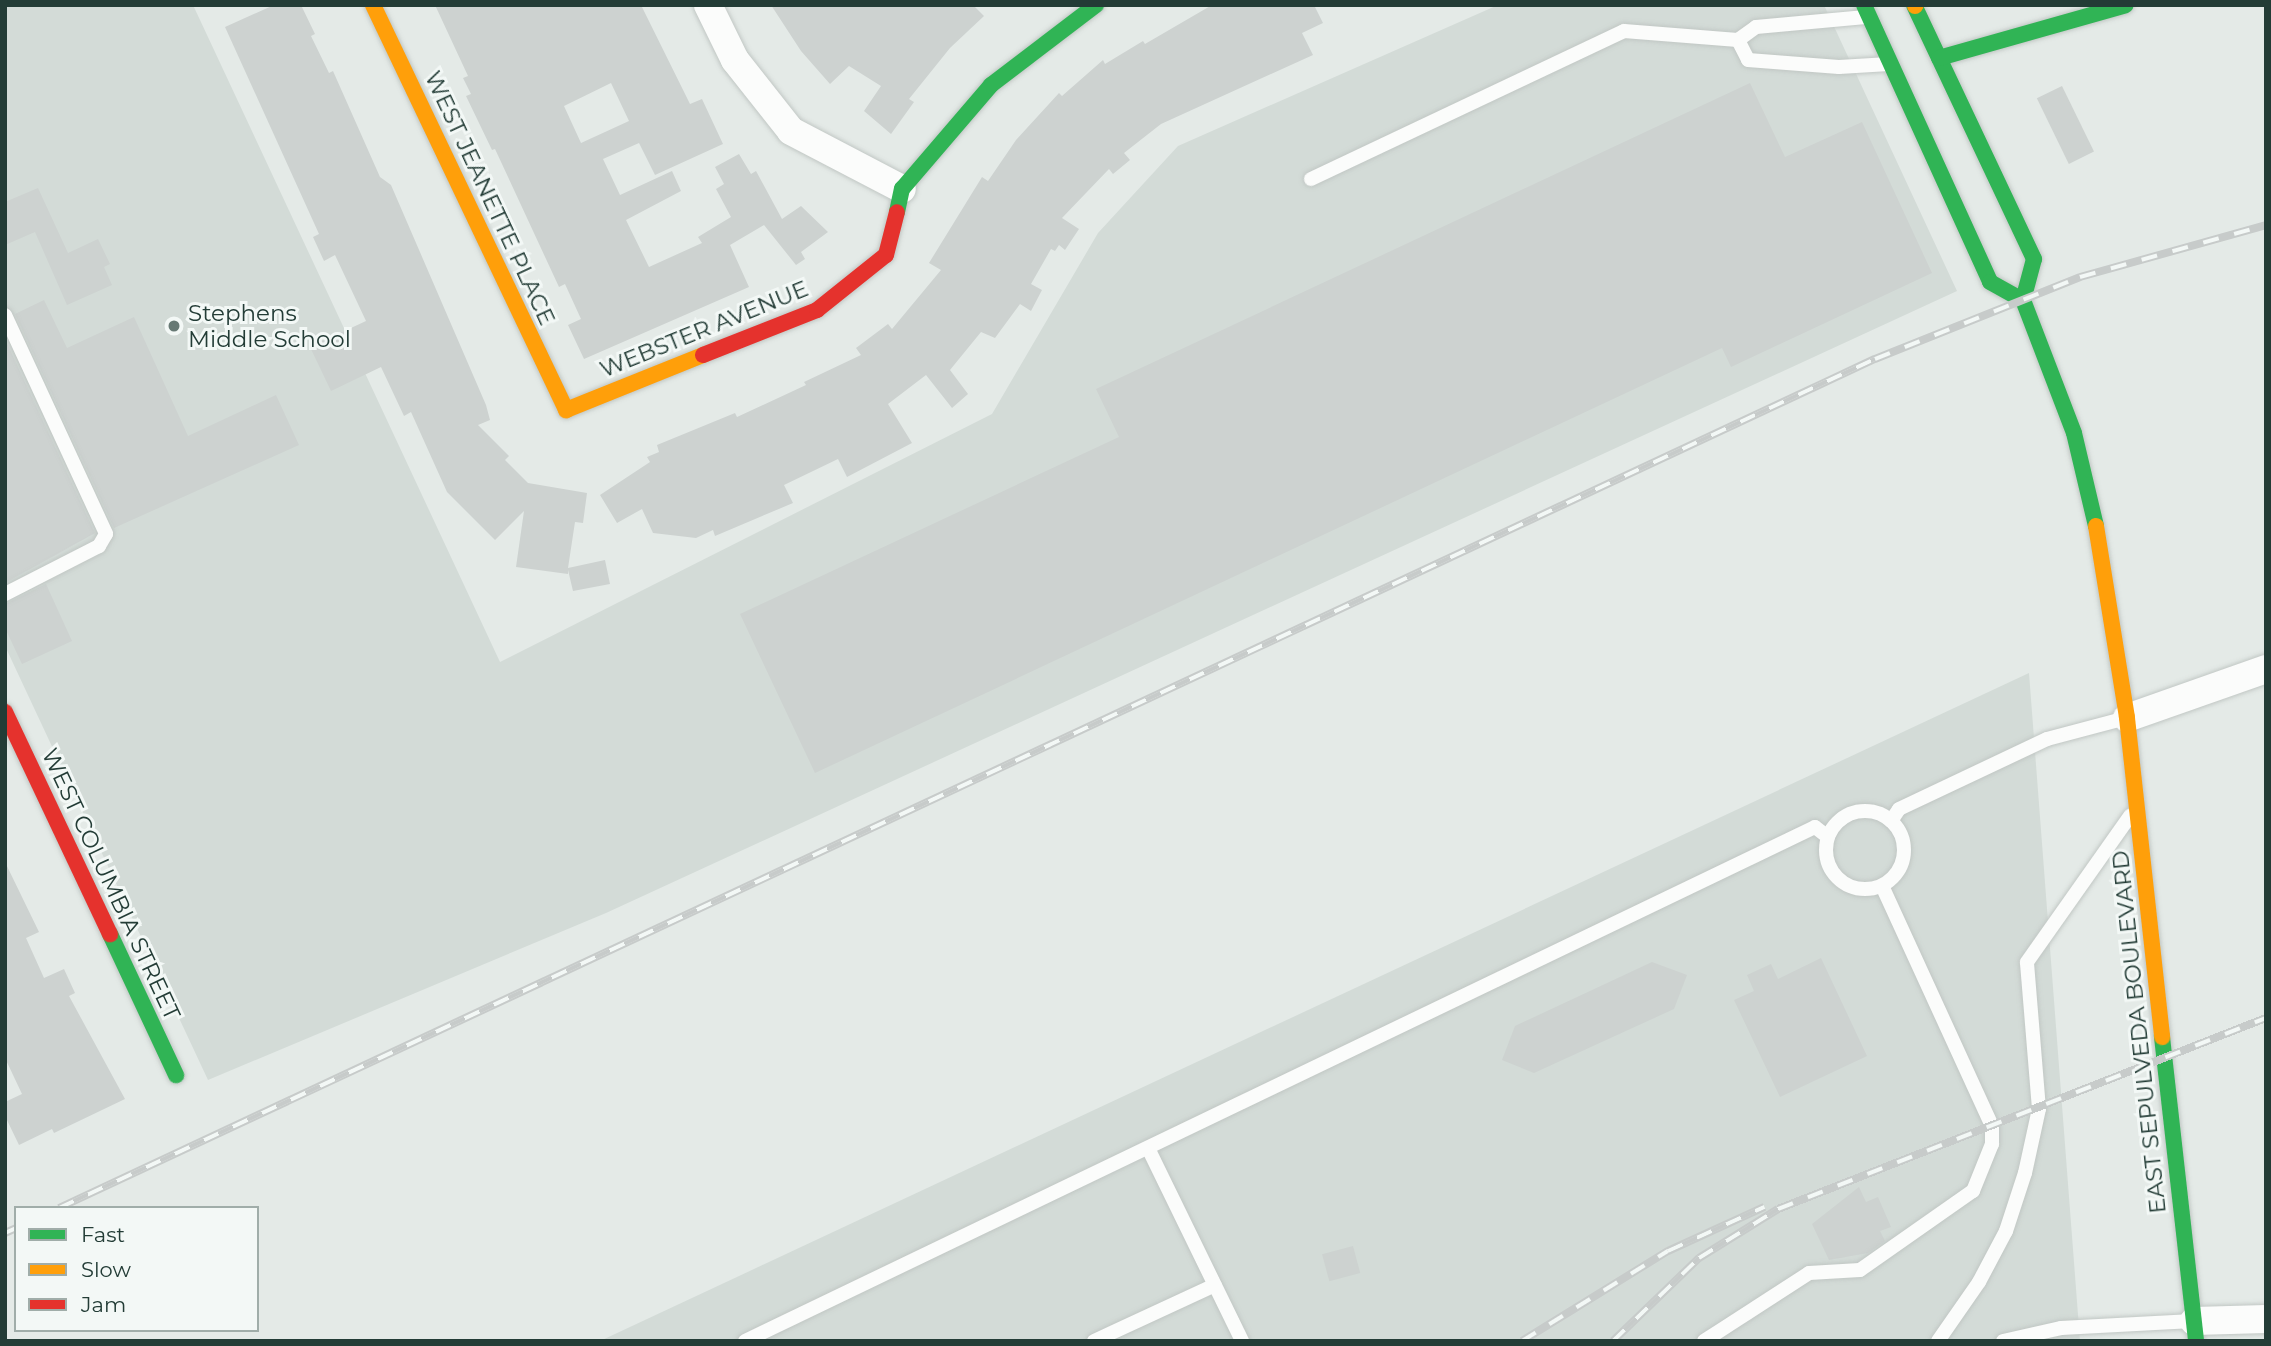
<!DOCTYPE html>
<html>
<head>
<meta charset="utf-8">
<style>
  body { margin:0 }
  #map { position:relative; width:2271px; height:1346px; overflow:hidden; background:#e4eae7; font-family:Montserrat,sans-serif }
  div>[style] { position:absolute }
  .built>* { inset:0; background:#d3dbd7 }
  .building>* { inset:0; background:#cdd2d0; transform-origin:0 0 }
  .roads { filter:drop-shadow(0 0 2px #c1c7c4) drop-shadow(0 0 2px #c1c7c4) }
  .lane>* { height:14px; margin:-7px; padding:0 7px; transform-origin:7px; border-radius:7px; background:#fbfcfb }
  .lane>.ring { margin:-7px; padding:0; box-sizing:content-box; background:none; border:14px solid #fbfcfb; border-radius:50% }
  .street>* { height:28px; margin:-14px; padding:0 14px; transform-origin:14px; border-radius:14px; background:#fbfcfb }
  .fast>* { height:16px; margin:-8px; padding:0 8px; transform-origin:8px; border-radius:8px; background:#30b455 }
  .slow>* { height:16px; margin:-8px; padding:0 8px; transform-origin:8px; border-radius:8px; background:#ff9f0a }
  .jam>* { height:16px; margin:-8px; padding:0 8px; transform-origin:8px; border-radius:8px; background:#e5322d }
  .rail>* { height:8px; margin-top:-4px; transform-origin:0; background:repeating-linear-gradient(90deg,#f3f8f6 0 16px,#c7cbca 0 32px); box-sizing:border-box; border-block:2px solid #c7cbca }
  .dots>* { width:19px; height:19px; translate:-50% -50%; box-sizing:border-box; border:4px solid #f3f8f6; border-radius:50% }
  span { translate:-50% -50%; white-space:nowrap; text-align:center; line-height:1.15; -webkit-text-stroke:6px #f3f8f6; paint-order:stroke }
  .street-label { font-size:23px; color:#233c36 }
  .poi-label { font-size:23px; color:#233c36 }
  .left { translate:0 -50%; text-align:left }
  .frame { position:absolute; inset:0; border:7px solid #233c36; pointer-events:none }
  .legend { position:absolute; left:14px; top:1206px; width:245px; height:126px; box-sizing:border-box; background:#f3f8f6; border:2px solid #a0ada9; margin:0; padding:9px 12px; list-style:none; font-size:21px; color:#233c36 }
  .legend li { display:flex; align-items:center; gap:14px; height:35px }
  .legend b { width:35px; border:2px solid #a0ada9 }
</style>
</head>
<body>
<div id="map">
  <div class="built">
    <div style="clip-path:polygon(5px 5px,193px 5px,500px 662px,992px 414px,1098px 233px,1178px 146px,1498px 5px,1824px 5px,1957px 291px,606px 913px,208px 1080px,5px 646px)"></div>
    <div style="clip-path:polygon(2029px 673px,2080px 1341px,600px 1341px)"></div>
  </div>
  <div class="building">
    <div style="clip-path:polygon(274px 5px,301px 5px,315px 34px,311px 36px,329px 73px,333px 71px,380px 177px,391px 185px,486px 405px,490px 420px,478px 425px,509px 456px,505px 460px,528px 483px,587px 493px,583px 523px,575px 522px,568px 568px,605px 560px,610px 584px,573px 591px,568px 570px,568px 574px,516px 567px,524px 511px,495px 540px,447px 492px,411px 412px,404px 416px,381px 367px,331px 391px,310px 347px,366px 321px,335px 255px,324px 261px,313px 237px,319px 234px,225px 27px)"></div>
    <div style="clip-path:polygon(evenodd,435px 5px,641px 5px,690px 104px,702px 99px,723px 144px,655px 175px,639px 143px,603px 159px,620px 195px,672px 171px,681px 191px,626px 220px,649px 267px,702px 243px,698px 237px,731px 217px,716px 189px,724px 184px,715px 167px,739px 154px,751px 174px,756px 171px,782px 219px,801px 206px,828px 232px,801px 252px,805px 259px,796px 265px,764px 225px,730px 245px,749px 287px,584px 359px,568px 325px,581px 319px,565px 284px,559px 287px,495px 149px,492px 150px,466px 96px,471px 94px,463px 78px,468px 76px,435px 5px,611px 83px,629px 121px,581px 143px,564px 106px,611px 83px)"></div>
    <div style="clip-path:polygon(771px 5px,973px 5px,984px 16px,950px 48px,909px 99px,914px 102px,891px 134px,864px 111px,881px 86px,849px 66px,830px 84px,801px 51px)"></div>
    <div style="clip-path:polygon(1212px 5px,1314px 5px,1323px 23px,1302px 33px,1313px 55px,1161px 124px,1124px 153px,1130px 160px,1113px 174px,1109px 169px,1062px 218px,1079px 229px,1065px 250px,1059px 245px,1055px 251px,1051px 249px,1031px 284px,1042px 290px,1031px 311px,1020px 304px,995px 338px,981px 332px,950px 370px,968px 394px,952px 408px,926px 375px,888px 404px,912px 443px,847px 477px,838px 459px,784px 485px,793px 503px,715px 536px,713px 530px,696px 538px,653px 533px,642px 509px,617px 523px,600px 495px,650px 462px,647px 457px,659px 452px,657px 445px,735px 413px,737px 417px,806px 385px,804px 382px,861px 355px,856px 348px,888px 324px,892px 329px,941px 270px,929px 263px,982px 177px,988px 181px,1016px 140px,1059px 93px,1062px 96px,1103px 60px,1105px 64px,1143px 41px,1145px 44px)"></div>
    <div style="clip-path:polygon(1750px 83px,1785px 157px,1862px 122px,1932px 273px,1731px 367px,1722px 348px,815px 773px,740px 614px,1119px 437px,1096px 389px)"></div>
    <div style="left:2062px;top:86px;width:73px;height:28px;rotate:64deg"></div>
    <div style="clip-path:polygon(38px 188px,68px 253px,98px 239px,110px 264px,104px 267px,112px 285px,67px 305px,35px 232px,5px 245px,5px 202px)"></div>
    <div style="clip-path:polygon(44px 300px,67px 348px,134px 317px,188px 436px,276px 395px,299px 445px,114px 528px,15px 314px)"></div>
    <div style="clip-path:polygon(5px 339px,95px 533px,5px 583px)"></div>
    <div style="clip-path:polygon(46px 584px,72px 641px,22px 664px,5px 628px,5px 604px)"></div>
    <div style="clip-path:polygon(5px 862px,39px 932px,26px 938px,44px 978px,64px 969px,75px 993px,69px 996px,125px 1099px,54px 1133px,52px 1129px,19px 1145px,5px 1116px,5px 1102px,22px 1094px,5px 1058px)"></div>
    <div style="clip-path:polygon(1821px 958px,1867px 1056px,1780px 1097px,1734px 1000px,1754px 991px,1747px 975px,1771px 964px,1778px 979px)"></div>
    <div style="clip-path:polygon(1652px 962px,1687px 975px,1674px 1009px,1534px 1073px,1502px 1060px,1515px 1026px)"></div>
    <div style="clip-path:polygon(1859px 1187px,1866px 1202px,1878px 1197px,1891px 1227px,1880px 1231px,1885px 1241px,1868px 1253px,1829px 1260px,1812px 1224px)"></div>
    <div style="left:1353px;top:1246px;width:28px;height:32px;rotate:75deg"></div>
  </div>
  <div class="roads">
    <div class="lane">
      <div style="left:1738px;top:40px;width:22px;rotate:63deg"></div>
      <div style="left:1748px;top:60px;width:91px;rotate:4.4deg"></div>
      <div style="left:1839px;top:67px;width:50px;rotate:-3.4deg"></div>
      <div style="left:1311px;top:179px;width:346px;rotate:-25.3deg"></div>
      <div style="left:1624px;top:31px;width:114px;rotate:4.5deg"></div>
      <div style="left:1738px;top:40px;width:22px;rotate:-36deg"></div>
      <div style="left:1756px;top:27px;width:110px;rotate:-5.2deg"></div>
      <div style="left:5px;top:315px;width:241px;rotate:65.2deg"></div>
      <div style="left:106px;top:534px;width:14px;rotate:120deg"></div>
      <div style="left:99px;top:546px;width:106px;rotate:152.9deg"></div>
      <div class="ring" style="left:1826px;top:811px;width:64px;height:64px"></div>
      <div style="left:1891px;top:821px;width:14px;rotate:-56deg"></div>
      <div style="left:1899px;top:809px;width:164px;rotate:-25.3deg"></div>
      <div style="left:2047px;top:739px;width:82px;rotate:-14.9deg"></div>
      <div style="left:1148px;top:1148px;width:215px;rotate:64deg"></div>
      <div style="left:745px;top:1341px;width:1187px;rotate:-25.66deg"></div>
      <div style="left:1815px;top:827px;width:16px;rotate:38deg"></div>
      <div style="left:1094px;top:1341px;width:133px;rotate:-24.8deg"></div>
      <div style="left:1704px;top:1341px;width:125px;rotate:-32.9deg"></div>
      <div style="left:1809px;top:1273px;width:51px;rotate:-3.4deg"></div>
      <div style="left:1860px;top:1270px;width:138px;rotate:-35deg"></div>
      <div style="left:1973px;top:1191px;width:51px;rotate:-68deg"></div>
      <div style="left:1992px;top:1144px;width:18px;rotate:-90deg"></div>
      <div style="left:1992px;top:1126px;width:264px;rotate:-114.6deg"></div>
      <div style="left:1938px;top:1341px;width:72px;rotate:-55.2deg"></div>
      <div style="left:1979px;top:1282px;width:58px;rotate:-62.1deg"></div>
      <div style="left:2006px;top:1231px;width:61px;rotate:-71.9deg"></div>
      <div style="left:2025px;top:1173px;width:66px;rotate:-77.7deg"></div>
      <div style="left:2039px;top:1109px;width:147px;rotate:-94.7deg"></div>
      <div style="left:2027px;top:962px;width:179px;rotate:-54.8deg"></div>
      <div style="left:2003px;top:1341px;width:59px;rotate:-12.6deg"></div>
      <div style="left:2061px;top:1328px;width:132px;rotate:-3deg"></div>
    </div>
    <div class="street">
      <div style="left:708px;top:5px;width:61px;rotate:63.9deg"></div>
      <div style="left:735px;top:60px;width:90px;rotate:51.7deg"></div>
      <div style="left:791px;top:131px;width:125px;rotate:27.6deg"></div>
      <div style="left:2127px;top:718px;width:147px;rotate:-19.4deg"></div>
      <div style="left:2194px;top:1321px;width:72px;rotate:-1.6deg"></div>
    </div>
    <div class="fast">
      <div style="left:1864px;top:5px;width:304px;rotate:65.5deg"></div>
      <div style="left:1990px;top:282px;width:38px;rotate:29deg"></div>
      <div style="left:2023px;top:300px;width:142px;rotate:69deg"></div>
      <div style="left:2074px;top:433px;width:96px;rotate:76.7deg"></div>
      <div style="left:1914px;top:5px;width:281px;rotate:64.7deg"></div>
      <div style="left:2034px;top:259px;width:42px;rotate:105deg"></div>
      <div style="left:1939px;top:58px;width:194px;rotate:-15.8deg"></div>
      <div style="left:897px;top:212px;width:24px;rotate:-78deg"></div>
      <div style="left:902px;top:189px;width:137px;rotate:-49.4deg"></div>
      <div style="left:991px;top:85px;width:132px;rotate:-37.3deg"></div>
      <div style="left:110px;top:934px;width:156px;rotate:64.9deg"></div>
      <div style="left:2162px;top:1037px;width:306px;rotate:83.6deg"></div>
    </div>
    <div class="slow">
      <div style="left:373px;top:5px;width:449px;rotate:64.5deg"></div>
      <div style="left:566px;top:410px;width:148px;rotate:-21.9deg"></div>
      <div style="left:1915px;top:6px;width:1px;rotate:-45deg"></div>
      <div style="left:2096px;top:526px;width:194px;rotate:80.8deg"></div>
      <div style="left:2127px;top:718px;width:321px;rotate:83.7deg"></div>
    </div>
    <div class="jam">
      <div style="left:703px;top:355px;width:123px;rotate:-21.5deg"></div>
      <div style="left:817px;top:310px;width:88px;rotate:-38.6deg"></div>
      <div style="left:886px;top:255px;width:44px;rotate:-75.7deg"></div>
      <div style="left:5px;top:712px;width:246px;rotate:64.7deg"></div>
    </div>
  </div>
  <div class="rail">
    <div style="left:59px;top:1208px;width:2005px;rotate:-25.06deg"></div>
    <div style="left:1875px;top:359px;width:221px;rotate:-21.8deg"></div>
    <div style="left:2080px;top:277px;width:193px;rotate:-15.6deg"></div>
    <div style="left:5px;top:1233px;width:12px;rotate:-24deg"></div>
    <div style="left:1522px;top:1341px;width:172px;rotate:-31.7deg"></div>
    <div style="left:1668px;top:1251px;width:106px;rotate:-24.6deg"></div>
    <div style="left:1613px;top:1341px;width:120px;rotate:-44deg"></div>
    <div style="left:1699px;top:1258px;width:93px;rotate:-31.8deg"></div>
    <div style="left:1778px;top:1209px;width:524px;rotate:-21.38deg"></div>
  </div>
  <div class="dots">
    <div style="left:174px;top:326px;background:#677974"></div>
  </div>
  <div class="street-label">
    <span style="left:490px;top:198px;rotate:65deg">WEST JEANETTE PLACE</span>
    <span style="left:704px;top:329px;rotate:-22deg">WEBSTER AVENUE</span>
    <span style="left:111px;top:884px;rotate:65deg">WEST COLUMBIA STREET</span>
    <span style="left:2139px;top:1032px;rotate:-96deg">EAST SEPULVEDA BOULEVARD</span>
  </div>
  <div class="poi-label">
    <span class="left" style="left:188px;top:326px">Stephens<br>Middle School</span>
  </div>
  <div class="frame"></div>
  <ul class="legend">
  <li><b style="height:9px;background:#30b455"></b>Fast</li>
  <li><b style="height:9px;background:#ff9f0a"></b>Slow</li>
  <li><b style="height:9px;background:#e5322d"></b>Jam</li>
  </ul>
</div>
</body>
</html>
